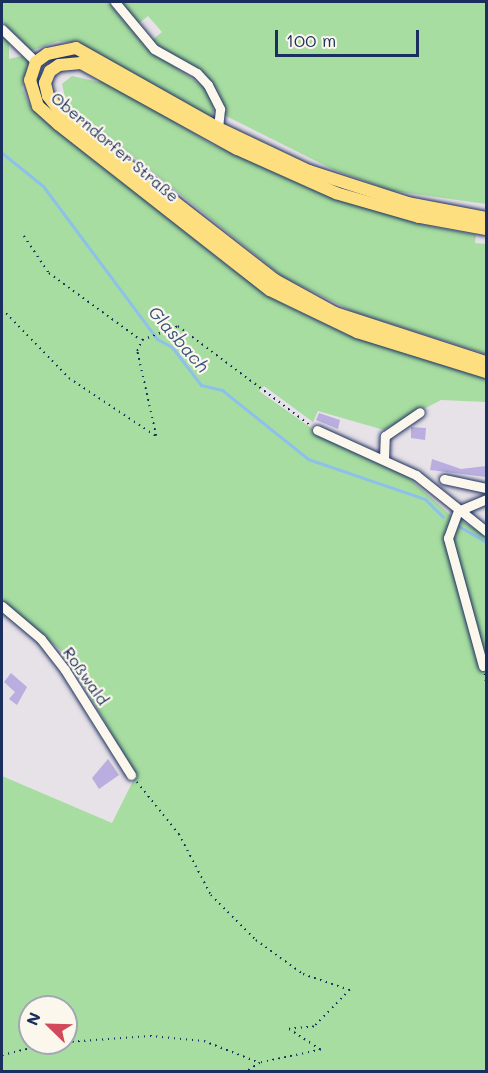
<!DOCTYPE html>
<html>
<head>
<meta charset="utf-8">
<style>
  body { margin:0 }
  #map { position:relative; width:488px; height:1073px; overflow:hidden; background:#e7e1e8; font-family:Mali,sans-serif }
  div>[style] { position:absolute }
  .green>* { inset:0; background:#a7dda0 }
  .stream>* { height:3px; margin:-1.5px; padding:0 1.5px; transform-origin:1.5px; border-radius:1.5px; background:#8ec1ea }
  .building>* { inset:0; background:#b9aedf }
  .path>* { height:1.5px; margin-top:-0.75px; transform-origin:0; background:repeating-linear-gradient(90deg,#1b2f5e 0 1.5px,transparent 0 6px) }
  .roads { filter:drop-shadow(0 0 2px #1b2f5e) drop-shadow(0 0 2px #1b2f5e) }
  .minor>* { height:9px; margin:-4.5px; padding:0 4.5px; transform-origin:4.5px; border-radius:4.5px; background:#fbf7ec }
  .major>* { height:12px; margin:-6px; padding:0 6px; transform-origin:6px; border-radius:6px; background:#fddf80 }
  span { translate:-50% -50%; white-space:nowrap; text-align:center; line-height:1.15; -webkit-text-stroke:4.5px #fbf7ec; paint-order:stroke }
  .street-label { font-size:16px; color:#1b2f5e }
  .water-label { font-size:18px; color:#385481; font-style:italic }
  .frame { position:absolute; inset:0; border:3px solid #1b2f5e; pointer-events:none }
  .north { position:absolute; left:18px; top:995px; width:60px; height:60px; box-sizing:border-box; background:#fbf7ec; border:2px solid #a1a7b3; border-radius:50%; rotate:293deg; font-size:16px; font-weight:700; line-height:24px; text-align:center; color:#1b2f5e }
  .north::after { content:''; display:block; margin:auto; width:21px; height:27px; background:#d1495b; clip-path:polygon(50% 0,100% 100%,50% 72%,0 100%) }
  .scale { position:absolute; left:275px; top:30px; width:144px; height:27px; box-sizing:border-box; border:3px solid #1b2f5e; border-top:0; padding-left:8px; font-size:18px; line-height:21px; white-space:nowrap; color:#1b2f5e; -webkit-text-stroke:4px #fbf7ec; paint-order:stroke }
</style>
</head>
<body>
<div id="map">
  <div class="green">
    <div style="clip-path:polygon(2px 2px,108px 2px,146px 47px,207px 89px,214px 104px,212px 117px,79px 43px,58px 41px,31px 51px,2px 21px)"></div>
    <div style="clip-path:polygon(120px 2px,486px 2px,486px 204px,393px 191px,334px 170px,224px 115px,220px 96px,205px 75px,159px 49px,151px 41px,162px 32px,148px 16px,138px 24px)"></div>
    <div style="clip-path:polygon(evenodd,2px 33px,9px 41px,9px 59px,22px 56px,29px 62px,22px 88px,31px 108px,228px 266px,283px 304px,348px 335px,486px 378px,486px 402px,441px 400px,384px 430px,318px 411px,313px 422px,264px 386px,259px 391px,328px 440px,408px 477px,449px 514px,486px 535px,486px 1071px,2px 1071px,2px 776px,112px 823px,136px 775px,65px 654px,2px 600px,2px 33px,30px 1007px,66px 1007px,66px 1043px,30px 1043px,30px 1007px)"></div>
    <div style="clip-path:polygon(72px 76px,99px 82px,101px 78px,210px 143px,320px 193px,424px 225px,476px 235px,475px 243px,486px 244px,486px 354px,354px 312px,283px 277px,66px 102px,62px 84px)"></div>
  </div>
  <div class="stream">
    <div style="left:2px;top:153px;width:53px;rotate:38.8deg"></div>
    <div style="left:43px;top:186px;width:191px;rotate:53.3deg"></div>
    <div style="left:157px;top:339px;width:17px;rotate:28deg"></div>
    <div style="left:172px;top:347px;width:48px;rotate:52.7deg"></div>
    <div style="left:201px;top:385px;width:22px;rotate:13deg"></div>
    <div style="left:222px;top:390px;width:110px;rotate:38.7deg"></div>
    <div style="left:308px;top:459px;width:124px;rotate:18.9deg"></div>
    <div style="left:425px;top:499px;width:25px;rotate:45deg"></div>
    <div style="left:455px;top:524px;width:36px;rotate:30deg"></div>
  </div>
  <div class="building">
    <div style="clip-path:polygon(319px 413px,340px 420px,338px 429px,316px 420px)"></div>
    <div style="clip-path:polygon(411px 427px,426px 428px,425px 440px,411px 438px)"></div>
    <div style="clip-path:polygon(432px 459px,461px 469px,486px 466px,486px 477px,430px 470px)"></div>
    <div style="clip-path:polygon(11px 673px,27px 687px,17px 705px,9px 699px,15px 692px,4px 682px)"></div>
    <div style="clip-path:polygon(108px 759px,119px 775px,99px 789px,92px 778px)"></div>
  </div>
  <div class="path">
    <div style="left:24px;top:236px;width:45px;rotate:56deg"></div>
    <div style="left:49px;top:273px;width:114px;rotate:36.1deg"></div>
    <div style="left:2px;top:309px;width:96px;rotate:45.8deg"></div>
    <div style="left:69px;top:378px;width:105px;rotate:33.7deg"></div>
    <div style="left:156px;top:436px;width:87px;rotate:-102.6deg"></div>
    <div style="left:137px;top:351px;width:12px;rotate:-66deg"></div>
    <div style="left:142px;top:340px;width:39px;rotate:-21deg"></div>
    <div style="left:178px;top:326px;width:165px;rotate:36.9deg"></div>
    <div style="left:485px;top:674px;width:8px;rotate:83deg"></div>
    <div style="left:137px;top:782px;width:67px;rotate:51.1deg"></div>
    <div style="left:179px;top:834px;width:69px;rotate:62.3deg"></div>
    <div style="left:211px;top:895px;width:64px;rotate:45deg"></div>
    <div style="left:256px;top:940px;width:58px;rotate:35.9deg"></div>
    <div style="left:303px;top:974px;width:50px;rotate:18.8deg"></div>
    <div style="left:350px;top:990px;width:52px;rotate:134.2deg"></div>
    <div style="left:314px;top:1027px;width:25px;rotate:175deg"></div>
    <div style="left:289px;top:1029px;width:38px;rotate:33deg"></div>
    <div style="left:321px;top:1050px;width:62px;rotate:168deg"></div>
    <div style="left:66px;top:1042px;width:84px;rotate:-4.1deg"></div>
    <div style="left:150px;top:1036px;width:54px;rotate:5.3deg"></div>
    <div style="left:204px;top:1041px;width:60px;rotate:21.4deg"></div>
    <div style="left:260px;top:1063px;width:17px;rotate:147deg"></div>
    <div style="left:2px;top:1055px;width:51px;rotate:-13.5deg"></div>
  </div>
  <div class="roads">
    <div class="minor">
      <div style="left:115px;top:2px;width:61px;rotate:50.3deg"></div>
      <div style="left:154px;top:49px;width:49px;rotate:29.2deg"></div>
      <div style="left:197px;top:73px;width:16px;rotate:47deg"></div>
      <div style="left:208px;top:85px;width:27px;rotate:63deg"></div>
      <div style="left:220px;top:109px;width:19px;rotate:96deg"></div>
      <div style="left:2px;top:29px;width:47px;rotate:44.1deg"></div>
      <div style="left:317px;top:430px;width:109px;rotate:24.4deg"></div>
      <div style="left:416px;top:475px;width:90px;rotate:38.7deg"></div>
      <div style="left:384px;top:459px;width:23px;rotate:-88deg"></div>
      <div style="left:385px;top:436px;width:42px;rotate:-34.4deg"></div>
      <div style="left:444px;top:479px;width:43px;rotate:12.1deg"></div>
      <div style="left:2px;top:606px;width:51px;rotate:40.2deg"></div>
      <div style="left:41px;top:639px;width:39px;rotate:52deg"></div>
      <div style="left:65px;top:670px;width:124px;rotate:57.8deg"></div>
      <div style="left:483px;top:666px;width:133px;rotate:-105.3deg"></div>
      <div style="left:448px;top:538px;width:29px;rotate:-70deg"></div>
      <div style="left:458px;top:511px;width:30px;rotate:-23deg"></div>
    </div>
    <div class="major">
      <div style="left:486px;top:218px;width:79px;rotate:-169.1deg"></div>
      <div style="left:408px;top:203px;width:104px;rotate:-162.1deg"></div>
      <div style="left:309px;top:171px;width:101px;rotate:-154.7deg"></div>
      <div style="left:218px;top:128px;width:163px;rotate:-150.6deg"></div>
      <div style="left:76px;top:48px;width:30px;rotate:168deg"></div>
      <div style="left:47px;top:54px;width:14px;rotate:144deg"></div>
      <div style="left:36px;top:62px;width:19px;rotate:108deg"></div>
      <div style="left:30px;top:80px;width:27px;rotate:73deg"></div>
      <div style="left:38px;top:106px;width:27px;rotate:42deg"></div>
      <div style="left:58px;top:124px;width:269px;rotate:38.1deg"></div>
      <div style="left:270px;top:290px;width:97px;rotate:25.8deg"></div>
      <div style="left:357px;top:332px;width:135px;rotate:17.2deg"></div>
      <div style="left:486px;top:229px;width:68px;rotate:-169.8deg"></div>
      <div style="left:419px;top:217px;width:86px;rotate:-163.9deg"></div>
      <div style="left:336px;top:193px;width:108px;rotate:-156deg"></div>
      <div style="left:237px;top:149px;width:178px;rotate:-151.1deg"></div>
      <div style="left:81px;top:63px;width:22px;rotate:175deg"></div>
      <div style="left:59px;top:65px;width:11px;rotate:146deg"></div>
      <div style="left:50px;top:71px;width:13px;rotate:113deg"></div>
      <div style="left:45px;top:83px;width:13px;rotate:77deg"></div>
      <div style="left:48px;top:96px;width:24px;rotate:52deg"></div>
      <div style="left:63px;top:115px;width:269px;rotate:37.9deg"></div>
      <div style="left:275px;top:280px;width:68px;rotate:28.8deg"></div>
      <div style="left:335px;top:313px;width:159px;rotate:18deg"></div>
    </div>
  </div>
  <div class="street-label">
    <span style="left:115px;top:147px;rotate:40deg">Oberndorfer Straße</span>
    <span style="left:86px;top:676px;rotate:55deg">Roßwald</span>
  </div>
  <div class="water-label">
    <span style="left:179px;top:339px;rotate:49deg">Glasbach</span>
  </div>
  <div class="frame"></div>
  <div class="north">N</div>
  <div class="scale">100 m</div>
</div>
</body>
</html>
